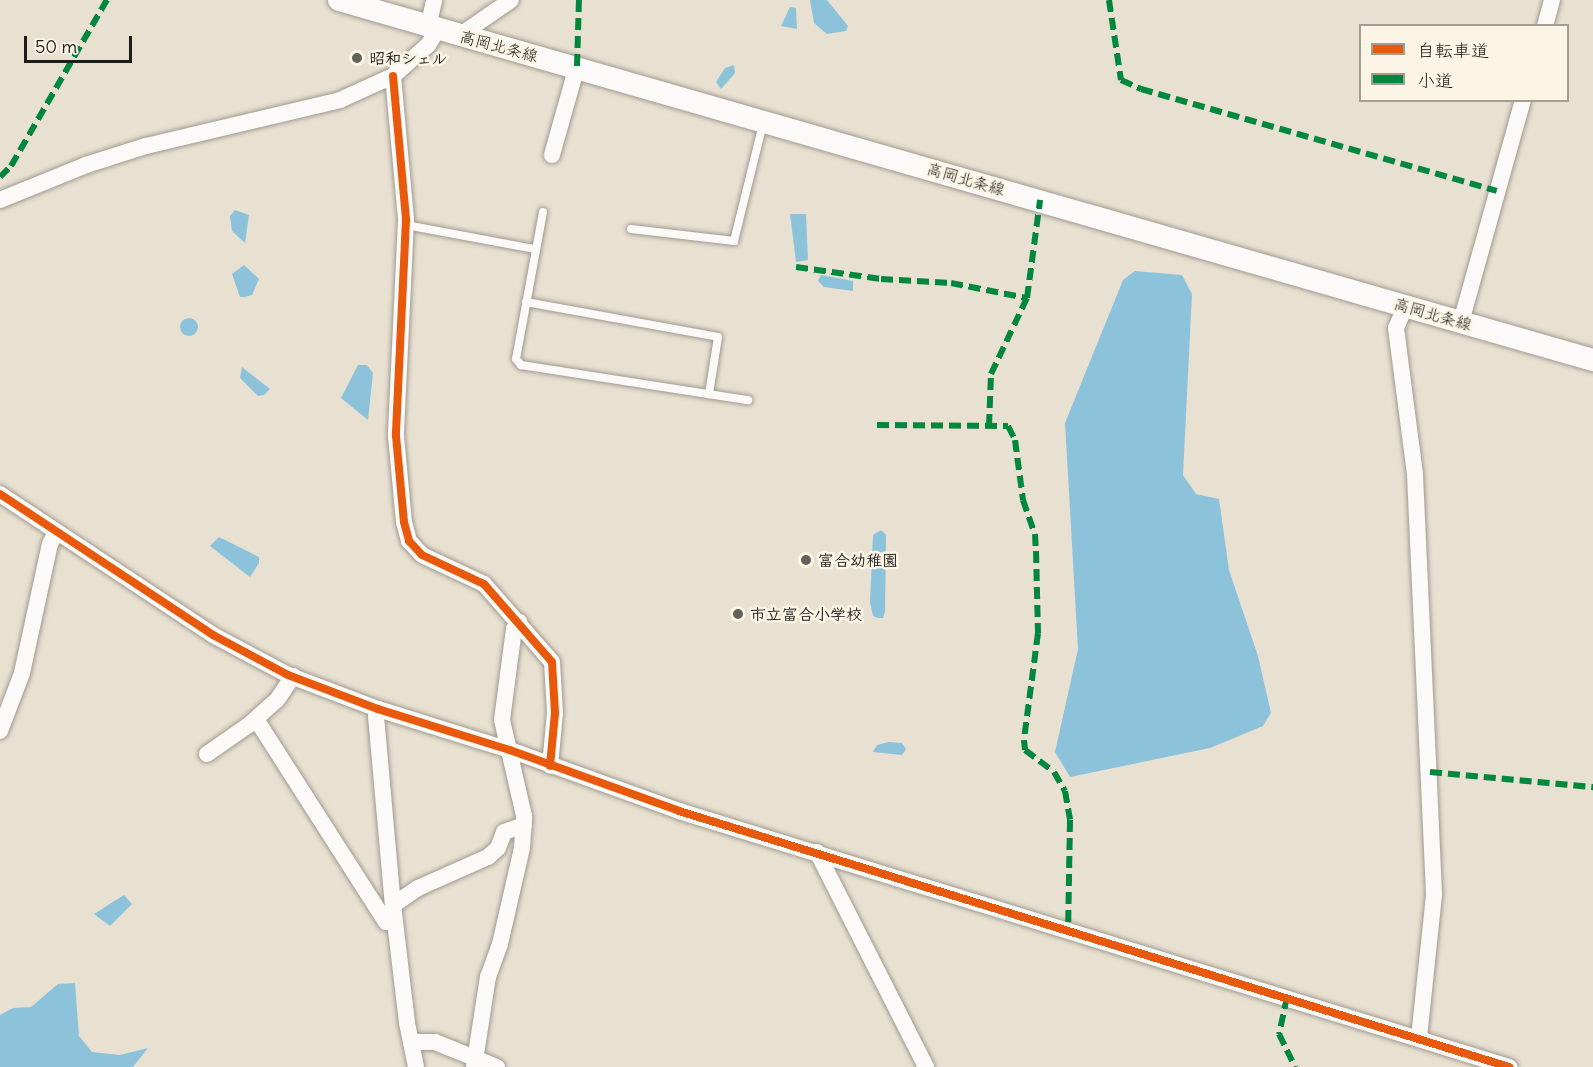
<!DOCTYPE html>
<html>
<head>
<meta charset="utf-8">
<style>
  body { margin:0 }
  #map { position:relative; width:1593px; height:1067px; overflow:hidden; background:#e8e0d0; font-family:Delius,"Klee One",sans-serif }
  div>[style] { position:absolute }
  .water>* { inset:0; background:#8cc3db }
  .round { border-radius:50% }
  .roads { filter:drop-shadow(0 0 2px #9e9a91) drop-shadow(0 0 2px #9e9a91) }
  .service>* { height:8px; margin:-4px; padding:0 4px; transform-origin:4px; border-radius:4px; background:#fcfaf8 }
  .minor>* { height:16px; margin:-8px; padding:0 8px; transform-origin:8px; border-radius:8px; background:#fcfaf8 }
  .secondary>* { height:22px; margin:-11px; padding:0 11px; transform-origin:11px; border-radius:11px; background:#fcfaf8 }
  .quiet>* { height:6px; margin-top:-3px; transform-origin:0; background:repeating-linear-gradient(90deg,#00873e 0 12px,transparent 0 18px) }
  .cycleway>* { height:8px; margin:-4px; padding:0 4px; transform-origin:4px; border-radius:4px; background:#e8590c }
  .dots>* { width:16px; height:16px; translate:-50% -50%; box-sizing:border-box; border:3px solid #fcf5e5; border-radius:50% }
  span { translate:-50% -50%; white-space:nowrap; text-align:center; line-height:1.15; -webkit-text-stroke:5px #fcf5e5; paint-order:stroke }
  .street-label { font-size:16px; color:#1c1c1c }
  .poi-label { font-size:16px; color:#1c1c1c; font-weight:700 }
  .left { translate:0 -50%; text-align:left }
  .legend { position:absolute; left:1359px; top:24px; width:210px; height:78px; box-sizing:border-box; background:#fcf5e5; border:2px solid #a29e95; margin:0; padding:8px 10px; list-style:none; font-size:18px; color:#1c1c1c }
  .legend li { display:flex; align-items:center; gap:12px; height:30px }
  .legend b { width:30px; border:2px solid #a29e95 }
  .scale { position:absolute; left:24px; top:36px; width:108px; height:27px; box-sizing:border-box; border:3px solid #1c1c1c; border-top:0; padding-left:8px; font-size:18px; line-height:21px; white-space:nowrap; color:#1c1c1c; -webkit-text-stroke:4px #fcf5e5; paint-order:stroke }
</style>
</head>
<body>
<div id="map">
  <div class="water">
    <div style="clip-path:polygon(810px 0,827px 0,848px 26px,846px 31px,827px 34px,814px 23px)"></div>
    <div style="clip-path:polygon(790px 7px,796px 8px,797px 29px,781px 26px)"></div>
    <div style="clip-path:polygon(734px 65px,735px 73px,721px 89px,716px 82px,725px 68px)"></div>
    <div style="clip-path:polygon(235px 210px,249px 215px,245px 243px,232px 231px,230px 216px)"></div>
    <div style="clip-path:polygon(790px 214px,806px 214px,808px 260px,796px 262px)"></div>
    <div style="clip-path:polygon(244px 265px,259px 279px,252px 295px,245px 297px,240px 297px,232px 274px)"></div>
    <div style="clip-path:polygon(1135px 271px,1182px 275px,1192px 294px,1183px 475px,1196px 494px,1219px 499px,1229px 570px,1258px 656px,1271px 713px,1263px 726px,1210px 748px,1070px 777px,1055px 752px,1078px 649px,1065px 423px,1123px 280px)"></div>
    <div style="clip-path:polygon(821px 275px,853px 281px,853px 291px,824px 287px,818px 281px)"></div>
    <div class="round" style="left:180px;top:318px;width:18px;height:18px"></div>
    <div style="clip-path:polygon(358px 365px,367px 365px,373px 373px,368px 420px,341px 398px)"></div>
    <div style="clip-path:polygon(242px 367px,270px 389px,264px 395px,258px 396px,240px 378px)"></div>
    <div style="clip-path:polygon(881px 530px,886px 535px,885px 612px,883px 618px,878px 618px,873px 616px,870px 602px,873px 535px)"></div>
    <div style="clip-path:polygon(219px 537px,259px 557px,259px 563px,250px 577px,210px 546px)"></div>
    <div style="clip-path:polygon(889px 742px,902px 743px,906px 749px,902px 755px,873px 752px,877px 745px)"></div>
    <div style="clip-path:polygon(124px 895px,132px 904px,110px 926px,94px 914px)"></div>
    <div style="clip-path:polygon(75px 983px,79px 1036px,92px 1052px,120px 1055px,148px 1048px,133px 1067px,0 1067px,0 1015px,13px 1008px,31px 1007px,58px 984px)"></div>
  </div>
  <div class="roads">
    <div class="service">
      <div style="left:543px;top:212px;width:149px;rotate:100.4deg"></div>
      <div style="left:516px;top:359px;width:8px;rotate:50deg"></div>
      <div style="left:521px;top:365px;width:230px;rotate:8.8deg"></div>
      <div style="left:406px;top:225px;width:130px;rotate:10.6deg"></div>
      <div style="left:631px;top:229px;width:104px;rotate:6.6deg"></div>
      <div style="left:734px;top:241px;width:121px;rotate:-76.1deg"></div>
      <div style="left:526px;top:302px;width:195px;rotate:10.3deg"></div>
      <div style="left:718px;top:337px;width:58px;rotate:99deg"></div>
    </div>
    <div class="minor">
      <div style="left:1545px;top:26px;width:27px;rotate:-75deg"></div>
      <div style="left:428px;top:27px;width:28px;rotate:-77deg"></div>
      <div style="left:459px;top:36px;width:63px;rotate:-34.7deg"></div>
      <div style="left:393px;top:76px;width:145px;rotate:84.8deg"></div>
      <div style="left:406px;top:220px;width:216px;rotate:92.7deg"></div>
      <div style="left:396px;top:436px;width:86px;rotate:84.7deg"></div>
      <div style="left:404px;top:522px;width:20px;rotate:75deg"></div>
      <div style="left:409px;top:541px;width:19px;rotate:47deg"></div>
      <div style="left:422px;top:555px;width:68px;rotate:25.1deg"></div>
      <div style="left:484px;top:584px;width:103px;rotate:48.9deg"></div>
      <div style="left:552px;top:662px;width:51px;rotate:86.6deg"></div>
      <div style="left:555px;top:713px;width:53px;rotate:95.4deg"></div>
      <div style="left:552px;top:155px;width:92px;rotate:-74.3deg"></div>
      <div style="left:0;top:200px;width:93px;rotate:-22.1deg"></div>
      <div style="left:86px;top:165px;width:63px;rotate:-17.6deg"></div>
      <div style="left:146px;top:146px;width:199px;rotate:-13.3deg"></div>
      <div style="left:340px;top:100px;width:58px;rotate:-24.4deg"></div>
      <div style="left:393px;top:76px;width:47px;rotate:-41.5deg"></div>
      <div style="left:428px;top:45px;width:19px;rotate:-58deg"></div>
      <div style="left:1405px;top:307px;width:23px;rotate:113deg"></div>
      <div style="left:1396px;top:328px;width:148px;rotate:82.6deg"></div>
      <div style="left:1415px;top:475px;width:420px;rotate:87.4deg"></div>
      <div style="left:1434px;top:895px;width:143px;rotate:96deg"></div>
      <div style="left:1461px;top:322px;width:230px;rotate:-74.4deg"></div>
      <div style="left:0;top:494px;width:255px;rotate:33.5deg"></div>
      <div style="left:213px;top:635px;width:85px;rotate:28.1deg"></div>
      <div style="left:288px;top:675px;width:96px;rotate:20.7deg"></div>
      <div style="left:378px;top:709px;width:138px;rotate:17.3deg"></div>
      <div style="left:510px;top:750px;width:180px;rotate:19.8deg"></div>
      <div style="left:679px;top:811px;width:869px;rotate:17.14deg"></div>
      <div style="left:378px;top:709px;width:7px;rotate:106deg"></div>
      <div style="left:376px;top:716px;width:190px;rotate:84.9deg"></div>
      <div style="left:393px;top:905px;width:119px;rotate:83.2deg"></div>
      <div style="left:407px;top:1023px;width:45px;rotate:78.4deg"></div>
      <div style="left:256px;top:719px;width:241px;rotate:57.4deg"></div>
      <div style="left:386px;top:922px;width:9px;rotate:-21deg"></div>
      <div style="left:0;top:731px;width:62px;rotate:-69.2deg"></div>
      <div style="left:22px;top:673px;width:132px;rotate:-77.8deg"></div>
      <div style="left:50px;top:544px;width:13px;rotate:-63deg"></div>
      <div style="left:207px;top:754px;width:52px;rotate:-34.9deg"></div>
      <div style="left:250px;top:724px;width:36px;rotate:-42deg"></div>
      <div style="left:277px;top:700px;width:29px;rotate:-56deg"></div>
      <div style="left:817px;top:852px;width:241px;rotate:63.1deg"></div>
      <div style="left:393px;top:905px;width:30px;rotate:-34deg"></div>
      <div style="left:418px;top:888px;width:77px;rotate:-23.9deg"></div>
      <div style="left:488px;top:857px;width:13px;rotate:-42deg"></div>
      <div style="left:498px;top:848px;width:17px;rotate:-69deg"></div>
      <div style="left:504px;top:832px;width:21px;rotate:-19deg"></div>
      <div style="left:411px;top:1042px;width:24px"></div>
      <div style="left:435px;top:1042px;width:67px;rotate:22deg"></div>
      <div style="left:474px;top:1067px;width:91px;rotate:-81.2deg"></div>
      <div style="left:488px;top:977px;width:35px;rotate:-70deg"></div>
      <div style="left:500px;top:944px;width:98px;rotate:-77.1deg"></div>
      <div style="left:522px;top:848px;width:32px;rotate:-86deg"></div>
      <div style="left:524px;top:816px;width:98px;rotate:-102.9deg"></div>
      <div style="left:502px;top:720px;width:92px;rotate:-82.5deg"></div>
      <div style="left:514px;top:629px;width:9px;rotate:-54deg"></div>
    </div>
    <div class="secondary">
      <div style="left:339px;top:0;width:1305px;rotate:16.02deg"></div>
    </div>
  </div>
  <div class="quiet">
    <div style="left:1109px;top:0;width:81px;rotate:81.5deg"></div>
    <div style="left:1121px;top:80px;width:22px;rotate:24deg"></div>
    <div style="left:1141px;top:89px;width:370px;rotate:16deg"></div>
    <div style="left:577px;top:66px;width:66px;rotate:-88.3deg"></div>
    <div style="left:0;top:177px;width:16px;rotate:-45deg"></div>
    <div style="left:11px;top:166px;width:192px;rotate:-60deg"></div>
    <div style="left:796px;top:267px;width:86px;rotate:8deg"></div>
    <div style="left:881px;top:279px;width:70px;rotate:3.3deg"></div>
    <div style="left:951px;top:283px;width:77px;rotate:11.2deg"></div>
    <div style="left:877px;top:425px;width:131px;rotate:0.4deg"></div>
    <div style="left:1008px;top:426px;width:16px;rotate:63deg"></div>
    <div style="left:1015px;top:440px;width:61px;rotate:82.4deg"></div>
    <div style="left:1023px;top:500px;width:36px;rotate:71deg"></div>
    <div style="left:1035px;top:534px;width:17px;rotate:87deg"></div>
    <div style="left:1036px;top:551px;width:82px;rotate:88.6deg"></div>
    <div style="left:1038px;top:633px;width:108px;rotate:97.5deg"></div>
    <div style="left:1024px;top:740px;width:10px;rotate:84deg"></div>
    <div style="left:1025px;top:750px;width:36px;rotate:37deg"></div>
    <div style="left:1054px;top:772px;width:22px;rotate:60deg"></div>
    <div style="left:1065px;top:791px;width:29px;rotate:80deg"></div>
    <div style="left:1070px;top:820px;width:110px;rotate:91deg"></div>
    <div style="left:989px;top:426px;width:52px;rotate:-87.8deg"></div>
    <div style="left:991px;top:374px;width:84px;rotate:-64.7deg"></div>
    <div style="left:1027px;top:298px;width:99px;rotate:-82.4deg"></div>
    <div style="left:1430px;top:772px;width:164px;rotate:5.3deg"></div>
    <div style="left:1287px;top:997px;width:38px;rotate:102deg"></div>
    <div style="left:1279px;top:1034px;width:37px;rotate:64deg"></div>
  </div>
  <div class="cycleway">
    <div style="left:393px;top:76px;width:145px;rotate:84.8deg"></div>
    <div style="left:406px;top:220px;width:216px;rotate:92.7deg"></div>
    <div style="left:396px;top:436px;width:86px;rotate:84.7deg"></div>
    <div style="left:404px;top:522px;width:20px;rotate:75deg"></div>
    <div style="left:409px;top:541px;width:19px;rotate:47deg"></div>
    <div style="left:422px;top:555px;width:68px;rotate:25.1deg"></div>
    <div style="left:484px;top:584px;width:103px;rotate:48.9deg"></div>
    <div style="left:552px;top:662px;width:51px;rotate:86.6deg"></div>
    <div style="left:555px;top:713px;width:53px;rotate:95.4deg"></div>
    <div style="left:0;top:494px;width:255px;rotate:33.5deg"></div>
    <div style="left:213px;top:635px;width:85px;rotate:28.1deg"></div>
    <div style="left:288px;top:675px;width:96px;rotate:20.7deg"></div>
    <div style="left:378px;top:709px;width:138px;rotate:17.3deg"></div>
    <div style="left:510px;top:750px;width:180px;rotate:19.8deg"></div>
    <div style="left:679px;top:811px;width:869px;rotate:17.14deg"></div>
  </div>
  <div class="dots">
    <div style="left:357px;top:58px;background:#63615b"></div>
    <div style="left:806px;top:560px;background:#63615b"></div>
    <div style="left:738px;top:614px;background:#63615b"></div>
  </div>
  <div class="street-label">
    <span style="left:499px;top:46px;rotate:15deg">高岡北条線</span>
    <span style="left:966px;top:179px;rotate:16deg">高岡北条線</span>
    <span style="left:1433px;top:314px;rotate:16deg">高岡北条線</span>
  </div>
  <div class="poi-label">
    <span class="left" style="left:369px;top:58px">昭和シェル</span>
    <span class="left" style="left:818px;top:560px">富合幼稚園</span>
    <span class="left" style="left:750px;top:614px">市立富合小学校</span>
  </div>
  <ul class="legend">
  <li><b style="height:8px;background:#e8590c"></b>自転車道</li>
  <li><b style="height:8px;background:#00873e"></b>小道</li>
  </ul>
  <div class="scale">50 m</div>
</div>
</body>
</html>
